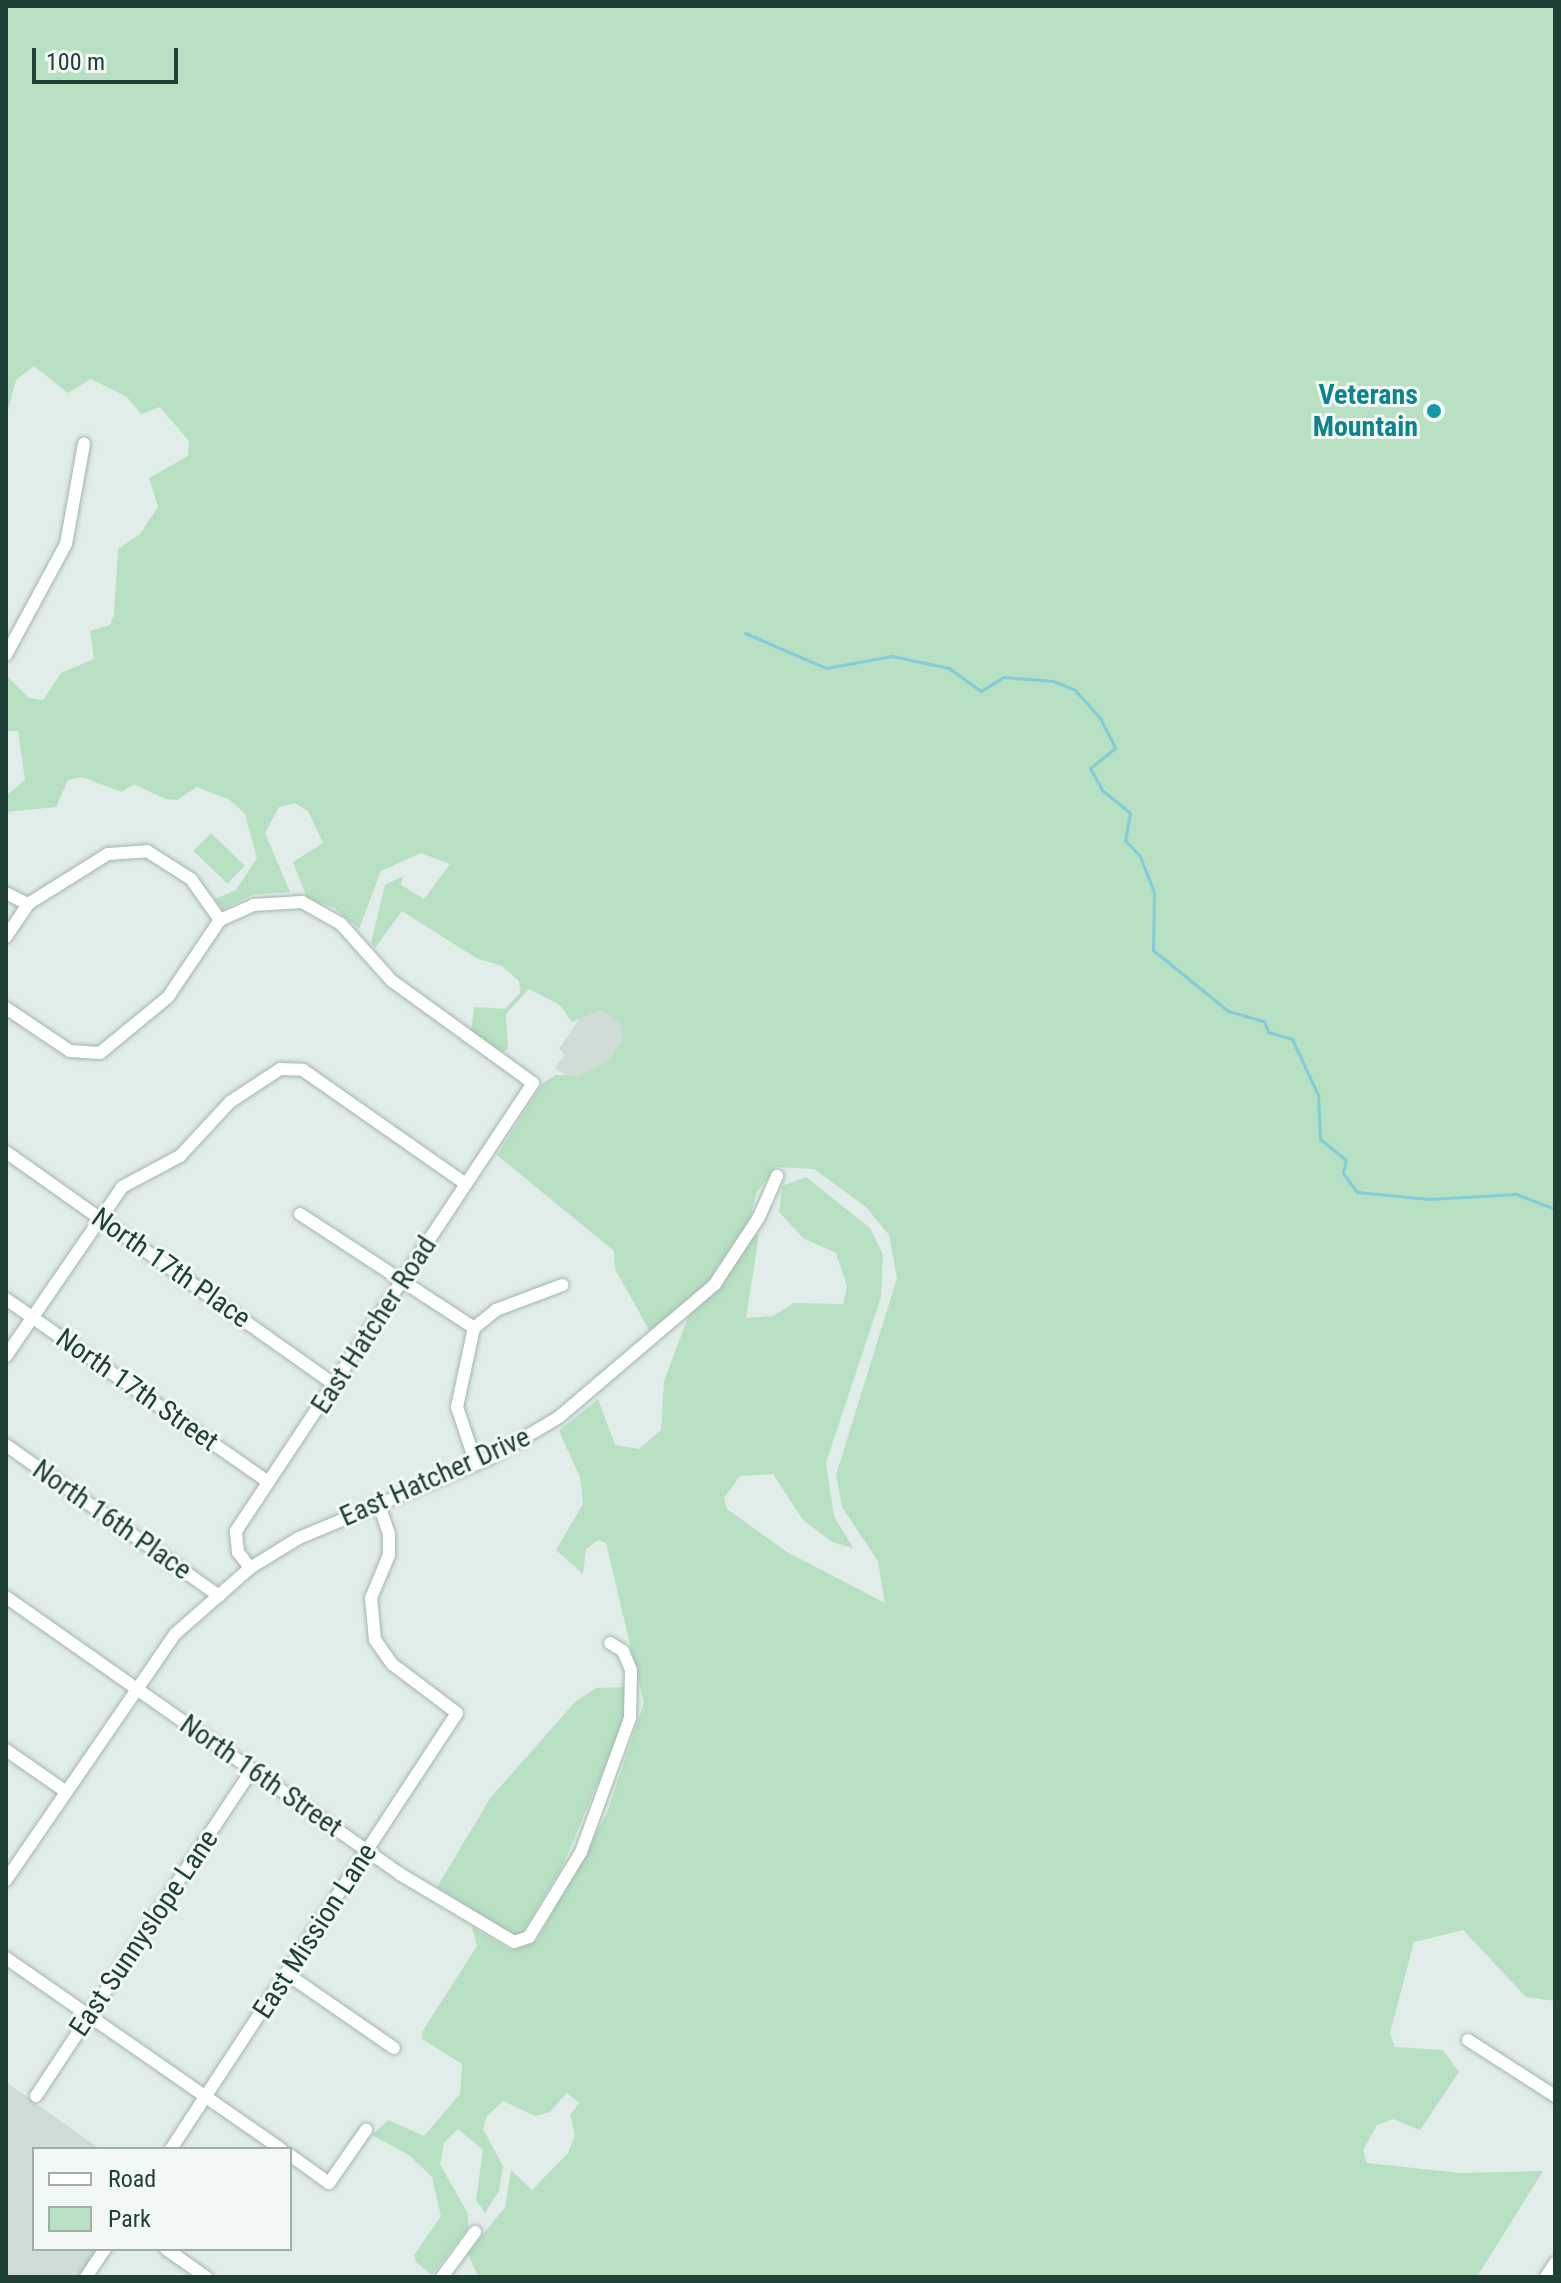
<!DOCTYPE html>
<html>
<head>
<meta charset="utf-8">
<style>
  body { margin:0 }
  #map { position:relative; width:1561px; height:2283px; overflow:hidden; background:#e1ede8; font-family:"Roboto Condensed",sans-serif }
  div>[style] { position:absolute }
  .built>* { inset:0; background:#cfddd6 }
  .green>* { inset:0; background:#b7e1c2; transform-origin:0 0 }
  .stream>* { height:3px; margin:-1.5px; padding:0 1.5px; transform-origin:1.5px; border-radius:1.5px; background:#82cdd9 }
  .roads { filter:drop-shadow(0 0 2px #a3b6af) drop-shadow(0 0 2px #a3b6af) }
  .minor>* { height:12px; margin:-6px; padding:0 6px; transform-origin:6px; border-radius:6px; background:#fff }
  .dots>* { width:22px; height:22px; translate:-50% -50%; box-sizing:border-box; border:4px solid #f2f9f5; border-radius:50% }
  span { translate:-50% -50%; white-space:nowrap; text-align:center; line-height:1.15; -webkit-text-stroke:6px #f2f9f5; paint-order:stroke }
  .culture-label { font-size:28px; color:#0d838f; font-weight:700 }
  .right { translate:-100% -50%; text-align:right }
  .street-label { font-size:28px; color:#1f4037 }
  .frame { position:absolute; inset:0; border:8px solid #1f4037; pointer-events:none }
  .legend { position:absolute; left:32px; top:2147px; width:260px; height:104px; box-sizing:border-box; background:#f2f9f5; border:2px solid #9eafa9; margin:0; padding:10px 14px; list-style:none; font-size:24px; color:#1f4037 }
  .legend li { display:flex; align-items:center; gap:16px; height:40px }
  .legend b { width:40px; border:2px solid #9eafa9 }
  .scale { position:absolute; left:32px; top:48px; width:146px; height:36px; box-sizing:border-box; border:4px solid #1f4037; border-top:0; padding-left:10px; font-size:24px; line-height:28px; white-space:nowrap; color:#1f4037; -webkit-text-stroke:6px #f2f9f5; paint-order:stroke }
</style>
</head>
<body>
<div id="map">
  <div class="built">
    <div style="clip-path:polygon(597px 992px,641px 1023px,593px 1095px,555px 1068px,565px 1054px,559px 1049px)"></div>
    <div style="clip-path:polygon(6px 2082px,100px 2149px,34px 2149px,34px 2249px,98px 2249px,79px 2277px,6px 2277px)"></div>
  </div>
  <div class="green">
    <div style="clip-path:polygon(6px 6px,1555px 6px,1555px 2001px,1526px 1997px,1463px 1930px,1414px 1942px,1390px 2033px,1395px 2047px,1443px 2050px,1459px 2072px,1420px 2130px,1393px 2119px,1377px 2125px,1363px 2150px,1367px 2163px,1460px 2173px,1543px 2171px,1477px 2277px,478px 2277px,468px 2253px,505px 2207px,511px 2170px,532px 2190px,568px 2153px,575px 2135px,570px 2115px,579px 2103px,567px 2093px,550px 2112px,535px 2116px,503px 2101px,487px 2116px,483px 2129px,503px 2166px,499px 2191px,485px 2213px,476px 2200px,483px 2150px,458px 2129px,444px 2143px,440px 2164px,468px 2214px,468px 2228px,432px 2275px,416px 2262px,414px 2255px,441px 2216px,432px 2177px,409px 2155px,372px 2135px,388px 2120px,424px 2136px,460px 2094px,462px 2064px,422px 2039px,422px 2032px,477px 1946px,472px 1927px,511px 1950px,537px 1940px,607px 1813px,644px 1703px,606px 1543px,598px 1540px,586px 1549px,583px 1574px,556px 1550px,583px 1504px,580px 1477px,559px 1431px,598px 1399px,615px 1445px,639px 1449px,661px 1430px,664px 1381px,689px 1315px,722px 1286px,749px 1238px,759px 1234px,746px 1318px,773px 1316px,794px 1303px,843px 1304px,847px 1286px,836px 1253px,803px 1238px,779px 1212px,782px 1186px,806px 1177px,870px 1228px,883px 1255px,881px 1297px,826px 1463px,834px 1516px,853px 1548px,832px 1542px,803px 1520px,773px 1474px,740px 1476px,724px 1498px,727px 1509px,787px 1552px,885px 1603px,878px 1561px,842px 1507px,836px 1475px,897px 1278px,889px 1235px,866px 1207px,814px 1169px,776px 1167px,756px 1193px,750px 1220px,696px 1298px,649px 1330px,615px 1269px,614px 1251px,497px 1155px,543px 1083px,556px 1075px,578px 1076px,610px 1060px,624px 1038px,620px 1022px,600px 1010px,572px 1022px,560px 1005px,529px 989px,506px 1014px,508px 1049px,503px 1052px,471px 1031px,474px 1007px,505px 1009px,520px 993px,519px 981px,502px 966px,476px 958px,402px 911px,375px 948px,371px 943px,385px 885px,403px 876px,401px 885px,424px 899px,450px 864px,421px 853px,381px 871px,359px 929px,334px 908px,307px 898px,293px 862px,323px 843px,308px 811px,295px 803px,279px 807px,265px 833px,290px 892px,252px 895px,223px 909px,215px 899px,236px 890px,257px 858px,245px 814px,230px 800px,197px 787px,177px 800px,165px 799px,134px 784px,122px 792px,82px 777px,68px 780px,56px 807px,6px 812px,6px 796px,25px 780px,18px 731px,6px 731px,6px 675px,29px 698px,43px 700px,61px 673px,94px 659px,90px 631px,110px 625px,114px 614px,118px 549px,140px 534px,158px 507px,149px 478px,188px 456px,189px 441px,160px 407px,141px 414px,127px 397px,91px 379px,68px 393px,34px 366px,16px 380px,6px 416px)"></div>
    <div style="left:211px;top:833px;width:47px;height:25px;rotate:44deg"></div>
    <div style="clip-path:polygon(628px 1687px,622px 1726px,562px 1867px,519px 1938px,437px 1887px,491px 1797px,576px 1701px,596px 1688px)"></div>
  </div>
  <div class="stream">
    <div style="left:745px;top:633px;width:88px;rotate:23.4deg"></div>
    <div style="left:826px;top:668px;width:67px;rotate:-10.3deg"></div>
    <div style="left:892px;top:656px;width:58px;rotate:11.9deg"></div>
    <div style="left:949px;top:668px;width:39px;rotate:36deg"></div>
    <div style="left:981px;top:691px;width:26px;rotate:-32deg"></div>
    <div style="left:1003px;top:677px;width:50px;rotate:4.6deg"></div>
    <div style="left:1053px;top:681px;width:24px;rotate:22deg"></div>
    <div style="left:1075px;top:690px;width:38px;rotate:48deg"></div>
    <div style="left:1100px;top:718px;width:34px;rotate:63deg"></div>
    <div style="left:1115px;top:748px;width:32px;rotate:141deg"></div>
    <div style="left:1090px;top:768px;width:25px;rotate:61deg"></div>
    <div style="left:1102px;top:790px;width:36px;rotate:39deg"></div>
    <div style="left:1130px;top:813px;width:27px;rotate:100deg"></div>
    <div style="left:1125px;top:840px;width:22px;rotate:47deg"></div>
    <div style="left:1140px;top:856px;width:39px;rotate:69deg"></div>
    <div style="left:1154px;top:892px;width:58px;rotate:91deg"></div>
    <div style="left:1153px;top:950px;width:97px;rotate:39.1deg"></div>
    <div style="left:1228px;top:1011px;width:37px;rotate:16deg"></div>
    <div style="left:1264px;top:1021px;width:12px;rotate:70deg"></div>
    <div style="left:1268px;top:1032px;width:25px;rotate:16deg"></div>
    <div style="left:1292px;top:1039px;width:62px;rotate:65.1deg"></div>
    <div style="left:1318px;top:1095px;width:44px;rotate:87.4deg"></div>
    <div style="left:1320px;top:1139px;width:33px;rotate:39deg"></div>
    <div style="left:1346px;top:1160px;width:13px;rotate:103deg"></div>
    <div style="left:1343px;top:1173px;width:24px;rotate:54deg"></div>
    <div style="left:1357px;top:1192px;width:72px;rotate:5.6deg"></div>
    <div style="left:1429px;top:1199px;width:87px;rotate:-3.3deg"></div>
    <div style="left:1516px;top:1194px;width:42px;rotate:21deg"></div>
  </div>
  <div class="roads">
    <div class="minor">
      <div style="left:6px;top:655px;width:126px;rotate:-61.6deg"></div>
      <div style="left:66px;top:544px;width:102px;rotate:-79.8deg"></div>
      <div style="left:6px;top:893px;width:25px;rotate:27deg"></div>
      <div style="left:28px;top:904px;width:94px;rotate:-32deg"></div>
      <div style="left:108px;top:854px;width:39px;rotate:-4deg"></div>
      <div style="left:147px;top:851px;width:52px;rotate:32.5deg"></div>
      <div style="left:191px;top:879px;width:50px;rotate:54.7deg"></div>
      <div style="left:6px;top:937px;width:40px;rotate:-56deg"></div>
      <div style="left:6px;top:1008px;width:77px;rotate:33.9deg"></div>
      <div style="left:70px;top:1051px;width:30px;rotate:4deg"></div>
      <div style="left:100px;top:1053px;width:88px;rotate:-39.5deg"></div>
      <div style="left:168px;top:997px;width:93px;rotate:-56deg"></div>
      <div style="left:220px;top:920px;width:36px;rotate:-24deg"></div>
      <div style="left:253px;top:905px;width:49px;rotate:-3.5deg"></div>
      <div style="left:302px;top:902px;width:45px;rotate:29.4deg"></div>
      <div style="left:341px;top:924px;width:76px;rotate:48.2deg"></div>
      <div style="left:392px;top:981px;width:174px;rotate:35.9deg"></div>
      <div style="left:533px;top:1083px;width:538px;rotate:123.54deg"></div>
      <div style="left:236px;top:1531px;width:21px;rotate:85deg"></div>
      <div style="left:238px;top:1552px;width:20px;rotate:53deg"></div>
      <div style="left:6px;top:1152px;width:403px;rotate:35.3deg"></div>
      <div style="left:300px;top:1214px;width:208px;rotate:33.2deg"></div>
      <div style="left:6px;top:1299px;width:320px;rotate:34.9deg"></div>
      <div style="left:6px;top:1356px;width:205px;rotate:-55.5deg"></div>
      <div style="left:122px;top:1187px;width:66px;rotate:-28.1deg"></div>
      <div style="left:180px;top:1156px;width:74px;rotate:-47.2deg"></div>
      <div style="left:230px;top:1102px;width:60px;rotate:-33.4deg"></div>
      <div style="left:280px;top:1069px;width:23px;rotate:2deg"></div>
      <div style="left:303px;top:1070px;width:199px;rotate:35deg"></div>
      <div style="left:6px;top:1445px;width:261px;rotate:35.3deg"></div>
      <div style="left:476px;top:1464px;width:60px;rotate:-108.4deg"></div>
      <div style="left:457px;top:1407px;width:81px;rotate:-77.9deg"></div>
      <div style="left:474px;top:1328px;width:28px;rotate:-39deg"></div>
      <div style="left:496px;top:1310px;width:71px;rotate:-20.7deg"></div>
      <div style="left:6px;top:1597px;width:482px;rotate:35.1deg"></div>
      <div style="left:400px;top:1874px;width:133px;rotate:30.8deg"></div>
      <div style="left:514px;top:1942px;width:16px;rotate:-18deg"></div>
      <div style="left:529px;top:1937px;width:100px;rotate:-58.5deg"></div>
      <div style="left:581px;top:1852px;width:143px;rotate:-69.9deg"></div>
      <div style="left:630px;top:1718px;width:48px;rotate:-88.8deg"></div>
      <div style="left:631px;top:1670px;width:21px;rotate:-113deg"></div>
      <div style="left:623px;top:1651px;width:15px;rotate:-148deg"></div>
      <div style="left:6px;top:1750px;width:72px;rotate:34.8deg"></div>
      <div style="left:6px;top:1880px;width:298px;rotate:-55.5deg"></div>
      <div style="left:175px;top:1634px;width:100px;rotate:-41.3deg"></div>
      <div style="left:250px;top:1568px;width:57px;rotate:-31.5deg"></div>
      <div style="left:299px;top:1538px;width:207px;rotate:-22.7deg"></div>
      <div style="left:490px;top:1458px;width:80px;rotate:-30.7deg"></div>
      <div style="left:559px;top:1417px;width:205px;rotate:-40.4deg"></div>
      <div style="left:715px;top:1284px;width:80px;rotate:-56.7deg"></div>
      <div style="left:759px;top:1217px;width:45px;rotate:-66.3deg"></div>
      <div style="left:6px;top:1958px;width:335px;rotate:34.8deg"></div>
      <div style="left:287px;top:1974px;width:130px;rotate:34.7deg"></div>
      <div style="left:1468px;top:2040px;width:103px;rotate:32.8deg"></div>
      <div style="left:36px;top:2096px;width:391px;rotate:-56.5deg"></div>
      <div style="left:171px;top:2149px;width:521px;rotate:-56.74deg"></div>
      <div style="left:457px;top:1713px;width:81px;rotate:-143deg"></div>
      <div style="left:392px;top:1664px;width:29px;rotate:-125deg"></div>
      <div style="left:375px;top:1640px;width:42px;rotate:-95.4deg"></div>
      <div style="left:371px;top:1598px;width:47px;rotate:-67.3deg"></div>
      <div style="left:389px;top:1555px;width:21px;rotate:-90deg"></div>
      <div style="left:389px;top:1534px;width:34px;rotate:-109deg"></div>
      <div style="left:290px;top:2155px;width:48px;rotate:35.7deg"></div>
      <div style="left:329px;top:2183px;width:65px;rotate:-55.1deg"></div>
      <div style="left:166px;top:2249px;width:49px;rotate:35deg"></div>
      <div style="left:86px;top:2277px;width:34px;rotate:-56deg"></div>
      <div style="left:442px;top:2277px;width:56px;rotate:-53.7deg"></div>
      <div style="left:1546px;top:2277px;width:17px;rotate:-57deg"></div>
    </div>
  </div>
  <div class="dots">
    <div style="left:1434px;top:411px;background:#0f9aa8"></div>
  </div>
  <div class="culture-label">
    <span class="right" style="left:1418px;top:411px">Veterans<br>Mountain</span>
  </div>
  <div class="street-label">
    <span style="left:171px;top:1268px;rotate:35deg">North 17th Place</span>
    <span style="left:374px;top:1325px;rotate:-57deg">East Hatcher Road</span>
    <span style="left:137px;top:1390px;rotate:35deg">North 17th Street</span>
    <span style="left:435px;top:1477px;rotate:-24deg">East Hatcher Drive</span>
    <span style="left:112px;top:1520px;rotate:35deg">North 16th Place</span>
    <span style="left:261px;top:1776px;rotate:35deg">North 16th Street</span>
    <span style="left:315px;top:1931px;rotate:-57deg">East Mission Lane</span>
    <span style="left:144px;top:1933px;rotate:-56deg">East Sunnyslope Lane</span>
  </div>
  <div class="frame"></div>
  <ul class="legend">
  <li><b style="height:10px;background:#fff"></b>Road</li>
  <li><b style="height:22px;background:#b7e1c2"></b>Park</li>
  </ul>
  <div class="scale">100 m</div>
</div>
</body>
</html>
